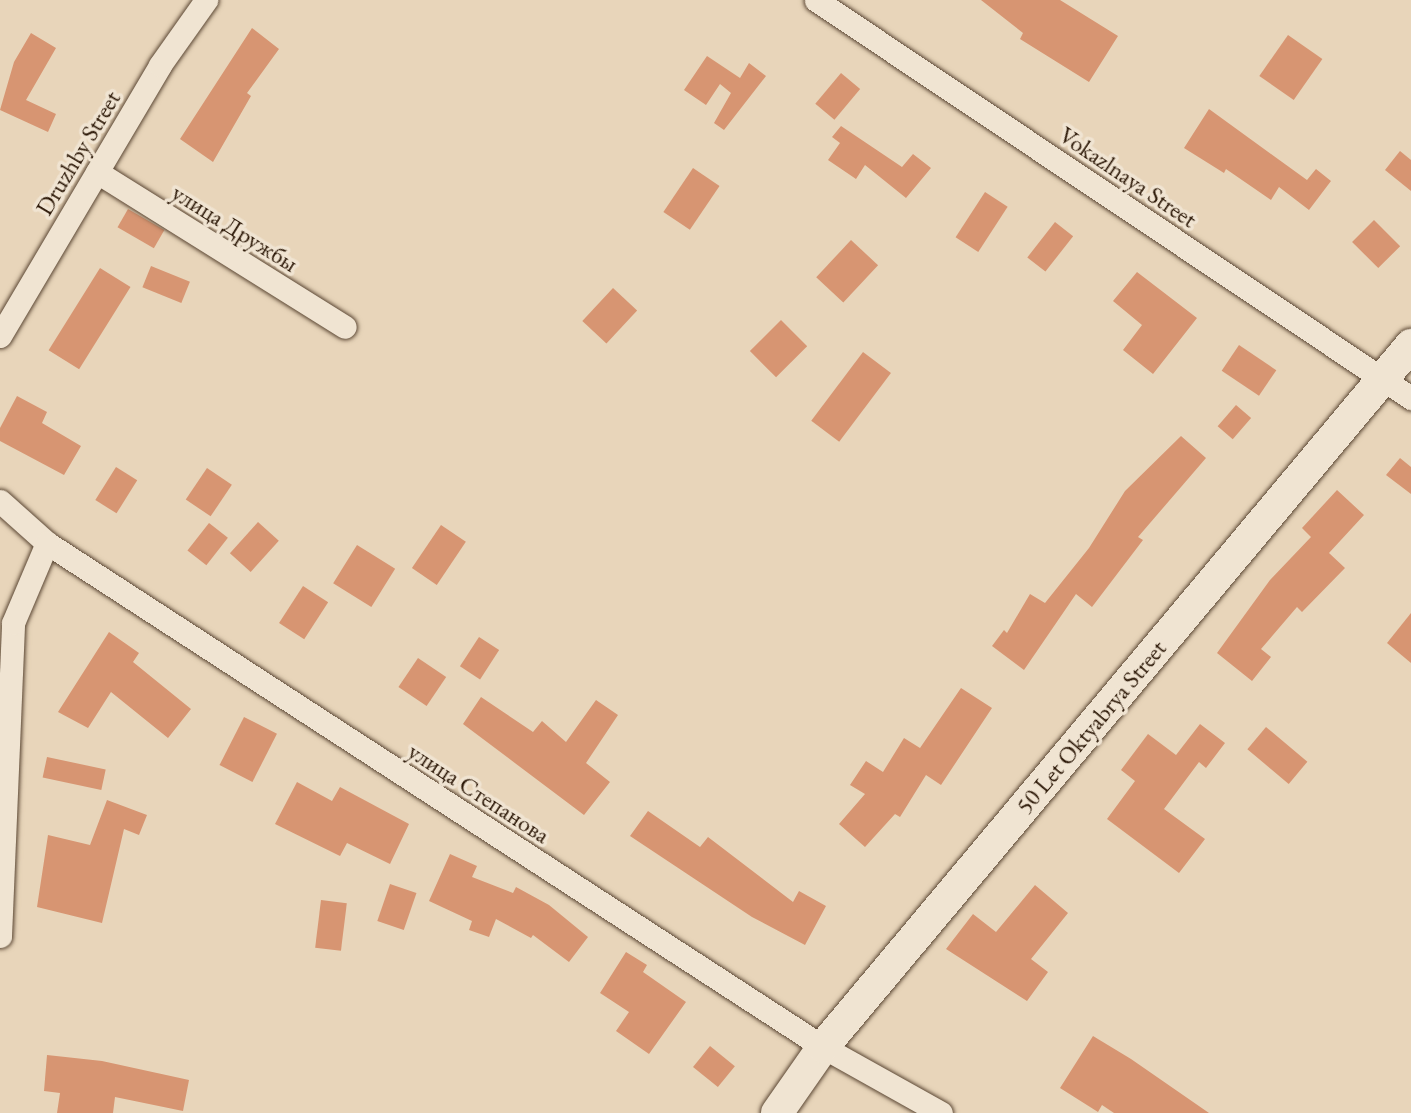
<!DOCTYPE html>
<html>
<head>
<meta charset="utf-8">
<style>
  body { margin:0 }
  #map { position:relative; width:1411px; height:1113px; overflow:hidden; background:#e8d5ba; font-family:"EB Garamond",serif }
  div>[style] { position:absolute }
  .building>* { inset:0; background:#d79572; transform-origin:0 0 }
  .roads { filter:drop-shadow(0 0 2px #5b4734) drop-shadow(0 0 2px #5b4734) }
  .street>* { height:23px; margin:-11.5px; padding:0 11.5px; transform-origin:11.5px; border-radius:11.5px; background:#f0e4d2 }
  .secondary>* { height:32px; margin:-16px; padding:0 16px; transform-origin:16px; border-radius:16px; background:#f0e4d2 }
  span { translate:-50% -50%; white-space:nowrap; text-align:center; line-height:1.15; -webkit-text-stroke:7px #f0e4d2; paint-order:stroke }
  .street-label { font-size:24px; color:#2c1807 }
</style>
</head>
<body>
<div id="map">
  <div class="building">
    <div style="clip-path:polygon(981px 0,1060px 0,1118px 36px,1089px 82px,1020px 39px,1023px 33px)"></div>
    <div style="clip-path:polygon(252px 28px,279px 49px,247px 93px,251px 96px,213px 162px,180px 139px)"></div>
    <div style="clip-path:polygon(31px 33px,56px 48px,26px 100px,56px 114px,48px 132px,0 110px,14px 62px)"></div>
    <div style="left:1288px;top:35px;width:42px;height:50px;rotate:35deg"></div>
    <div style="clip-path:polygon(707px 56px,740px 78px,749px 63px,766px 76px,724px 130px,714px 123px,731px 93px,720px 84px,706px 105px,684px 90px)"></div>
    <div style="left:841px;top:73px;width:25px;height:40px;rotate:40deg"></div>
    <div style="clip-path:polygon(1209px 109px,1307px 180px,1316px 169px,1331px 181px,1309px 210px,1279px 187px,1271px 200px,1226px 169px,1224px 173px,1184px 148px)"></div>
    <div style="clip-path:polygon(841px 126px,902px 167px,913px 154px,931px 168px,906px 198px,865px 165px,856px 179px,828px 160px,840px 143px,832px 137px)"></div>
    <div style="clip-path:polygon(1400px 151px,1411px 160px,1411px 191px,1385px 170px)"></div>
    <div style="left:693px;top:168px;width:32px;height:53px;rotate:34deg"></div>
    <div style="left:985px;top:192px;width:27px;height:54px;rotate:33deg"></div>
    <div style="left:128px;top:209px;width:42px;height:21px;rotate:30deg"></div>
    <div style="left:1374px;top:220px;width:37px;height:31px;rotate:45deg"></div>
    <div style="left:1055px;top:222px;width:23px;height:45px;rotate:38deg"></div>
    <div style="left:851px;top:240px;width:37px;height:51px;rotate:43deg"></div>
    <div style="left:151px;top:266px;width:42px;height:23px;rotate:22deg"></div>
    <div style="left:100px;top:268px;width:36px;height:97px;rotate:32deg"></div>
    <div style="clip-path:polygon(1137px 272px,1197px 318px,1153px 374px,1123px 350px,1142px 325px,1113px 301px)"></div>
    <div style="left:613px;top:288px;width:33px;height:45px;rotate:43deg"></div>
    <div style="left:781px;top:320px;width:37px;height:44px;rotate:45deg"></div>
    <div style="left:1239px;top:345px;width:45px;height:31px;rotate:34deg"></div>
    <div style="left:863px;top:352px;width:35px;height:86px;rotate:37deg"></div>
    <div style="clip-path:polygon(17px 396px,47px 412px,42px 423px,81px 446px,64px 475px,0 441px,0 428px)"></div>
    <div style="left:1236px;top:405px;width:20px;height:28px;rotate:41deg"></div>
    <div style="clip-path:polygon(1181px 436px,1206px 458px,1138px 537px,1143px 540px,1092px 607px,1076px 594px,1024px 670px,992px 646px,1004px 630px,1007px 633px,1030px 594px,1045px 603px,1089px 548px,1125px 491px)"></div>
    <div style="clip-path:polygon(1400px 458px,1411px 467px,1411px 494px,1386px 475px)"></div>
    <div style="left:116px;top:467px;width:25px;height:39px;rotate:32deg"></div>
    <div style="left:207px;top:468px;width:30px;height:38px;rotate:34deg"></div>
    <div style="clip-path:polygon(1337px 490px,1364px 515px,1329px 553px,1345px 568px,1302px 612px,1297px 607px,1261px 649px,1271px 657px,1252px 681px,1217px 653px,1270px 580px,1311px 537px,1302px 528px)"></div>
    <div style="left:258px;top:522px;width:28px;height:42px;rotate:42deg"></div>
    <div style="left:209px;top:523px;width:24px;height:35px;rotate:38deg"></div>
    <div style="left:441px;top:525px;width:30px;height:52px;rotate:34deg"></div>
    <div style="left:357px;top:545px;width:45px;height:45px;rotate:32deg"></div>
    <div style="left:303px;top:586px;width:30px;height:44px;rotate:33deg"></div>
    <div style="clip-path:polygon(1411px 613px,1411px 663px,1387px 643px)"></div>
    <div style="clip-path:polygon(109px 632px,139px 653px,133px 662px,191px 709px,168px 738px,111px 692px,88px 728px,58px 712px)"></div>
    <div style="left:479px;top:637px;width:24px;height:35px;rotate:33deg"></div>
    <div style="left:418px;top:658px;width:34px;height:35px;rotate:34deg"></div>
    <div style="clip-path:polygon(961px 688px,992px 708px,941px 785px,926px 775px,900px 817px,895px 814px,865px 847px,839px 824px,865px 794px,850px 785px,866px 761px,883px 772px,904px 738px,920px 748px)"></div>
    <div style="clip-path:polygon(481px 697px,533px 732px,542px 721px,566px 742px,596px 700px,618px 715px,586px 763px,610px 782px,584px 815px,463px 724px)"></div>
    <div style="left:244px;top:717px;width:37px;height:54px;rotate:27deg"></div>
    <div style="clip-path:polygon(1200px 724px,1225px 743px,1206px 768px,1199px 762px,1164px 809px,1205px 839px,1179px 873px,1107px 819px,1135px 781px,1121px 770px,1148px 734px,1176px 755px)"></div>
    <div style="left:1266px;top:727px;width:54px;height:29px;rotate:40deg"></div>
    <div style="left:47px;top:757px;width:60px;height:21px;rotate:12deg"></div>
    <div style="clip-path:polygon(297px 782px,332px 801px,340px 787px,409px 824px,390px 864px,347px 843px,340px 856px,275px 824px)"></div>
    <div style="clip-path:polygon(107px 800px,147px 815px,139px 835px,124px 829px,102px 923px,37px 907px,48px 835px,90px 845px)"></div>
    <div style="clip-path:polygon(648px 811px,700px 847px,708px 837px,793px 902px,799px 891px,826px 906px,805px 945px,752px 917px,630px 836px)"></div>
    <div style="clip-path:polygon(450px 854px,477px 866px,472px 877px,513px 893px,516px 887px,549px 905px,588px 937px,569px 962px,533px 935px,531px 938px,496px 919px,489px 937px,469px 930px,472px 921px,429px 901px)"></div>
    <div style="left:390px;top:884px;width:28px;height:39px;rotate:19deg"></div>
    <div style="clip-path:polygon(1035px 885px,1068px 913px,1031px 959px,1048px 972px,1027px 1001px,946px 949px,973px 914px,996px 932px)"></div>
    <div style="left:321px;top:900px;width:26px;height:48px;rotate:7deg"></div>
    <div style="clip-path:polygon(626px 952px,647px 965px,643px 972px,686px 1002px,649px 1054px,616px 1031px,629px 1012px,600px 993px)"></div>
    <div style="clip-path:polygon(1093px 1036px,1131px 1059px,1209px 1113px,1114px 1113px,1102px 1105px,1098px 1112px,1060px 1088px)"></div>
    <div style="left:710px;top:1046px;width:32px;height:27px;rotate:39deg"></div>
    <div style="clip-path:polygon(47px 1055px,102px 1061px,189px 1080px,183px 1111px,115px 1097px,113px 1113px,57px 1113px,60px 1093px,44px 1091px)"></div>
  </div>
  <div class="roads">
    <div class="street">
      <div style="left:816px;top:0;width:716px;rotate:33.78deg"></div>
      <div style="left:97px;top:172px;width:292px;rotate:32deg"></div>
      <div style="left:0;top:336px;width:315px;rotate:-59.4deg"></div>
      <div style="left:160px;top:65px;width:80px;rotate:-54.7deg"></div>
      <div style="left:0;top:501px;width:63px;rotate:41.8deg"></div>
      <div style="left:47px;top:543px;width:925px;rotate:33deg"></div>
      <div style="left:823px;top:1047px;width:135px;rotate:29.2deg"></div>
      <div style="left:0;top:936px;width:313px;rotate:-87.6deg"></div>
      <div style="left:13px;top:623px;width:87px;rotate:-67deg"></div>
    </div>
    <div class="secondary">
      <div style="left:777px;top:1113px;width:80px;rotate:-55.1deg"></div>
      <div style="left:823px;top:1047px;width:916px;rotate:-50.05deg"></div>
    </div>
  </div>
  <div class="street-label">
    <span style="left:78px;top:153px;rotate:-59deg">Druzhby Street</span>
    <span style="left:1128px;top:177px;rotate:34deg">Vokazlnaya Street</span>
    <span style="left:235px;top:228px;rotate:32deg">улица Дружбы</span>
    <span style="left:1091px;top:727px;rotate:-50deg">50 Let Oktyabrya Street</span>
    <span style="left:479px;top:793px;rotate:33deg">улица Степанова</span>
  </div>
</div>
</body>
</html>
